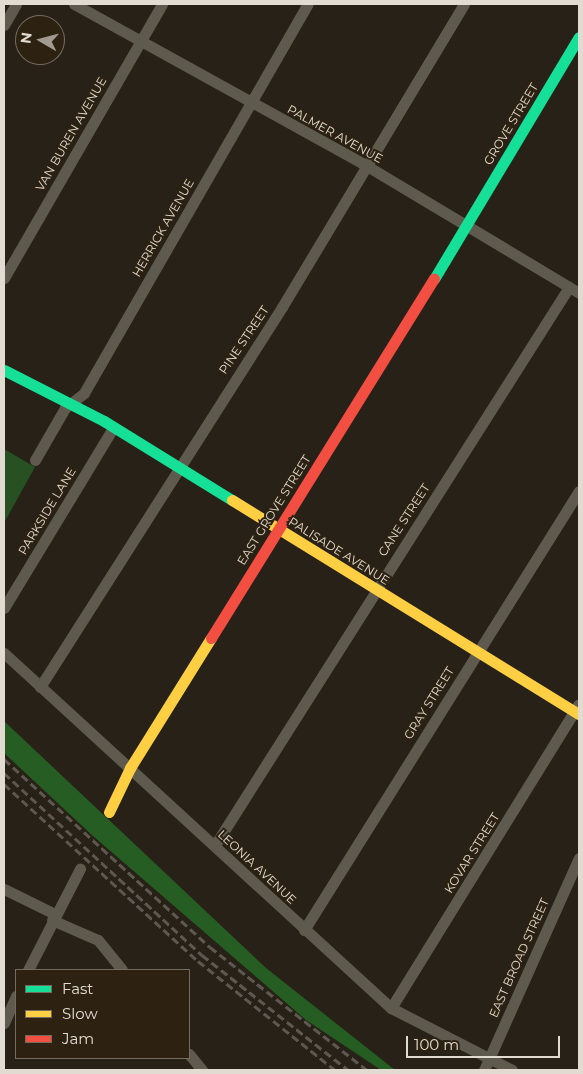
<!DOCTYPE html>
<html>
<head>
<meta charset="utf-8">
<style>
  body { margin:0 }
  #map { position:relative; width:583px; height:1074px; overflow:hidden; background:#272118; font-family:Montserrat,sans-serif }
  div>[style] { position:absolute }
  .green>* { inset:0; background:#275123 }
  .forest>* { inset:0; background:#255d22 }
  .street>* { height:11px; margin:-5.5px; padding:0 5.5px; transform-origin:5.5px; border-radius:5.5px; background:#5e5a4e }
  .fast>* { height:11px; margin:-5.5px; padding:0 5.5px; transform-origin:5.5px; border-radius:5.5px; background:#16e098 }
  .slow>* { height:11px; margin:-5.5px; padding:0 5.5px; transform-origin:5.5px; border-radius:5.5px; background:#ffcf43 }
  .jam>* { height:11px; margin:-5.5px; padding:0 5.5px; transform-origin:5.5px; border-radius:5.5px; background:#f24e42 }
  .rail>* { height:3px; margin-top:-1.5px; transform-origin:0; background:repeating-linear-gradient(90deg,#5e5950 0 8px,transparent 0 12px) }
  span { translate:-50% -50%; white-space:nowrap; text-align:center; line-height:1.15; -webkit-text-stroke:4px #2d2212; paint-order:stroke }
  .street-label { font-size:12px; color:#e2dbd1 }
  .frame { position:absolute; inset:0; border:5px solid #e2dbd1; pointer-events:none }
  .legend { position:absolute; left:15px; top:969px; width:175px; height:90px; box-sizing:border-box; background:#2d2212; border:1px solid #756c5e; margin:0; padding:6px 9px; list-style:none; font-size:15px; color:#e2dbd1 }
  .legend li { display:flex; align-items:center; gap:10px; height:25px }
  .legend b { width:25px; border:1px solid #756c5e }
  .north { position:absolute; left:15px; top:15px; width:50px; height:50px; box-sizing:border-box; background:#2d2212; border:1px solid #756c5e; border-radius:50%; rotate:278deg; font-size:14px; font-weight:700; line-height:20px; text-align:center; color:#e2dbd1 }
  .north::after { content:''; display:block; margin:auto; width:18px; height:22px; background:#a19a90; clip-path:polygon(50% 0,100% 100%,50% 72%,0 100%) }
  .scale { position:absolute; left:406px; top:1036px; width:154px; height:22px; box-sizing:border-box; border:2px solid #e2dbd1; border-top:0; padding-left:6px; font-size:15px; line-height:18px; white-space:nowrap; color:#e2dbd1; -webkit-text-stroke:4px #2d2212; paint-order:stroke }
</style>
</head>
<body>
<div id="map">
  <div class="green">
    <div style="clip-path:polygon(4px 449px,35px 467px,4px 523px)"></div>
  </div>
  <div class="forest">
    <div style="clip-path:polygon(4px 721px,266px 968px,395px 1070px,381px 1070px,306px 1020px,93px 836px,4px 753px)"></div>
  </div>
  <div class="street">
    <div style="left:74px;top:4px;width:335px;rotate:28.9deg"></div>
    <div style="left:367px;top:166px;width:247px;rotate:30.9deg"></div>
    <div style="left:4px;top:25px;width:24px;rotate:-60deg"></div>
    <div style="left:4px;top:278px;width:316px;rotate:-60deg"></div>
    <div style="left:35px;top:460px;width:60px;rotate:-60deg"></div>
    <div style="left:65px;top:408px;width:24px;rotate:-38deg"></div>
    <div style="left:84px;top:393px;width:449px;rotate:-60.1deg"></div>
    <div style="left:4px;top:608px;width:210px;rotate:-58.8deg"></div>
    <div style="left:4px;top:653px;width:525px;rotate:42.53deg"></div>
    <div style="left:391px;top:1008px;width:136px;rotate:27.1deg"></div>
    <div style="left:40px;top:687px;width:451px;rotate:-57.5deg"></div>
    <div style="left:282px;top:307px;width:353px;rotate:-59deg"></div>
    <div style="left:215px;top:845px;width:661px;rotate:-57.61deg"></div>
    <div style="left:4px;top:889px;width:57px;rotate:26.1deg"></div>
    <div style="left:52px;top:920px;width:50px;rotate:23.5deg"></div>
    <div style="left:98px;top:940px;width:38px;rotate:51deg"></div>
    <div style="left:304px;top:930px;width:518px;rotate:-57.94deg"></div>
    <div style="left:28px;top:970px;width:114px;rotate:-62.8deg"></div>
    <div style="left:391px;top:1008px;width:357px;rotate:-58.3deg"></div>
    <div style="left:4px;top:1023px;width:30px;rotate:-66deg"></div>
    <div style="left:189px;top:1054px;width:21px;rotate:51deg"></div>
    <div style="left:484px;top:1070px;width:232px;rotate:-65.9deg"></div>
  </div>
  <div class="fast">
    <div style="left:434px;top:279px;width:282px;rotate:-59.1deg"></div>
    <div style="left:4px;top:370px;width:112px;rotate:27deg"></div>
    <div style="left:104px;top:421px;width:150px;rotate:31.7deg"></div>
  </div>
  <div class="slow">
    <div style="left:232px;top:500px;width:408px;rotate:31.7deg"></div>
    <div style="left:109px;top:812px;width:49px;rotate:-64.5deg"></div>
    <div style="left:130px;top:768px;width:153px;rotate:-58.1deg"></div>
  </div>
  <div class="jam">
    <div style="left:211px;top:638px;width:423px;rotate:-58.2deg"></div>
  </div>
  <div class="rail">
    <div style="left:4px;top:759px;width:279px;rotate:42.4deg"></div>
    <div style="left:210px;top:947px;width:199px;rotate:38.1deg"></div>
    <div style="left:4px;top:773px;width:269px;rotate:42.6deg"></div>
    <div style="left:202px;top:955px;width:186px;rotate:38.2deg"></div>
    <div style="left:4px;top:784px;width:263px;rotate:42.4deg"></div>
    <div style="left:198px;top:961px;width:175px;rotate:38.5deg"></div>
  </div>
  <div class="street-label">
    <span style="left:511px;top:124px;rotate:-59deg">GROVE STREET</span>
    <span style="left:71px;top:134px;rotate:-60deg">VAN BUREN AVENUE</span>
    <span style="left:335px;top:134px;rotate:29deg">PALMER AVENUE</span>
    <span style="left:163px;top:228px;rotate:-60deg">HERRICK AVENUE</span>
    <span style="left:244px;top:340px;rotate:-56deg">PINE STREET</span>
    <span style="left:274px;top:510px;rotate:-58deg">EAST GROVE STREET</span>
    <span style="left:47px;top:511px;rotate:-59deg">PARKSIDE LANE</span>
    <span style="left:404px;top:520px;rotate:-57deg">CANE STREET</span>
    <span style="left:339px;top:551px;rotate:32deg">PALISADE AVENUE</span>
    <span style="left:429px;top:703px;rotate:-58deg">GRAY STREET</span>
    <span style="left:472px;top:853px;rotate:-58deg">KOVAR STREET</span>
    <span style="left:257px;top:867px;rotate:43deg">LEONIA AVENUE</span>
    <span style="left:519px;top:958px;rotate:-66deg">EAST BROAD STREET</span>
  </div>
  <div class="frame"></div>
  <ul class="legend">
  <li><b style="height:6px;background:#16e098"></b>Fast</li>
  <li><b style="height:6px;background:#ffcf43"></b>Slow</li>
  <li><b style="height:6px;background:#f24e42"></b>Jam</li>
  </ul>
  <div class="north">N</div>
  <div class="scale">100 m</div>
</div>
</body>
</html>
